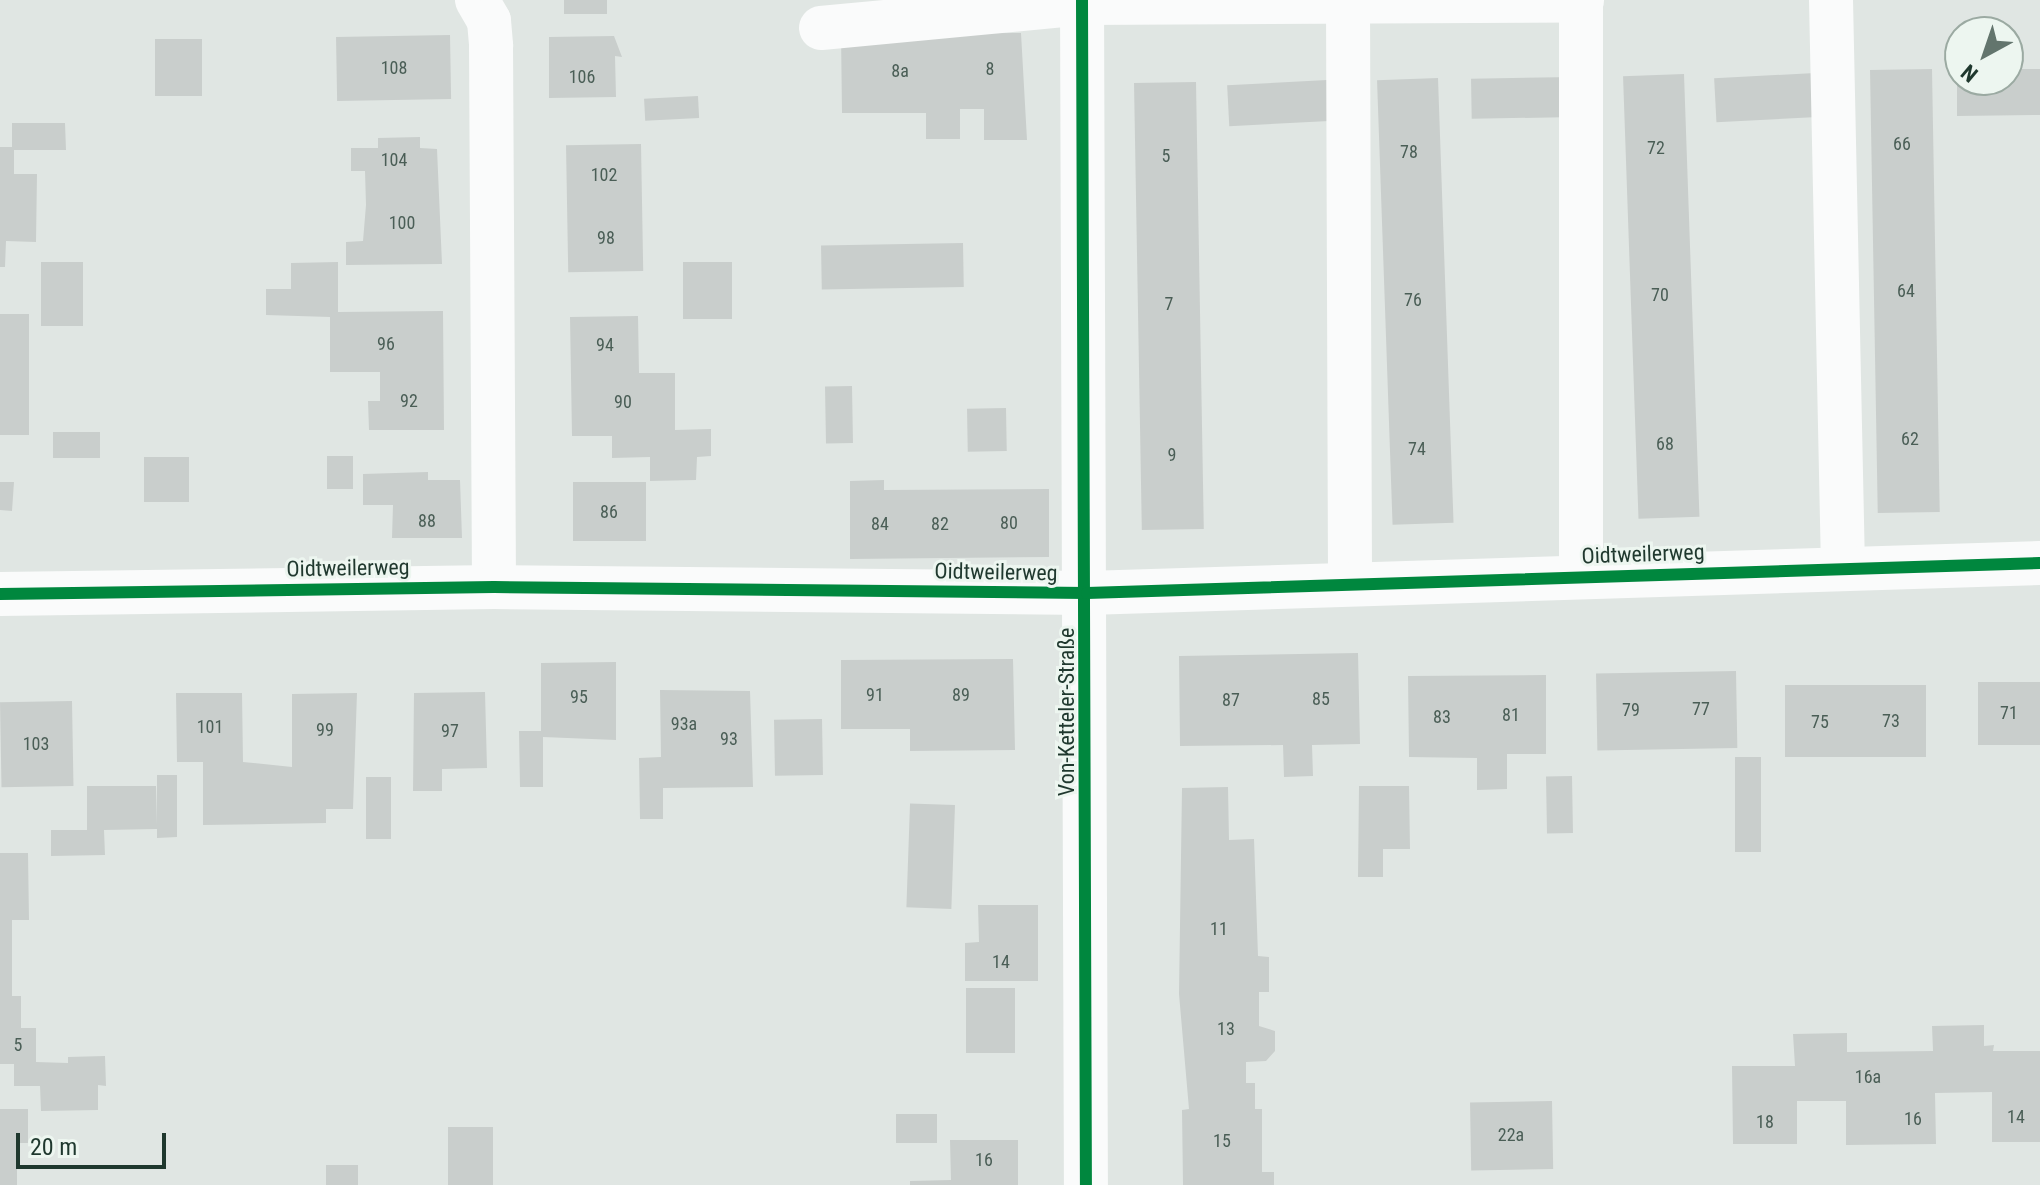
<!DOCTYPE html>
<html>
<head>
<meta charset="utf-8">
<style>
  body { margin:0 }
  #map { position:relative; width:2040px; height:1185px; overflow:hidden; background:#e0e6e3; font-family:"Roboto Condensed",sans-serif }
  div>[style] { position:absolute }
  .building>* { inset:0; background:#c9cecc; transform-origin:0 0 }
  .minor>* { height:44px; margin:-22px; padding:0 22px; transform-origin:22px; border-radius:22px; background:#fafbfb }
  .cycleway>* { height:12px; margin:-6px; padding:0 6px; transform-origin:6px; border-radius:6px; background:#00873e }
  span { translate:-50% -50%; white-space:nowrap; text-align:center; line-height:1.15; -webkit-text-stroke:6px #edf6f0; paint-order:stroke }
  .number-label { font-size:18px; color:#4a5e56 }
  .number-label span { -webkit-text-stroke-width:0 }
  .street-label { font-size:22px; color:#1f382e }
  .north { position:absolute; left:1944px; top:16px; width:80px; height:80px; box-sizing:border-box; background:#edf6f0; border:2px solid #9baaa2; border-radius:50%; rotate:220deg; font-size:22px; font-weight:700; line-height:32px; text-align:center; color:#1f382e }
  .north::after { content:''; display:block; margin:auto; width:28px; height:36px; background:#63756d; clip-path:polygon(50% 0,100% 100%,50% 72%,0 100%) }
  .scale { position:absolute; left:16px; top:1133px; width:150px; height:36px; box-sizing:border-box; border:4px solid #1f382e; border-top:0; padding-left:10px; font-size:24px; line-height:28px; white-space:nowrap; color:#1f382e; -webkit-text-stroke:6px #edf6f0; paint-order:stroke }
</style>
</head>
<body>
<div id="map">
  <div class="building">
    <div style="left:564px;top:0;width:43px;height:14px"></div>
    <div style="clip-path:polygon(1021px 33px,1027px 140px,984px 140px,984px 109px,960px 109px,960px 139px,926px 139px,926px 113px,842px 113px,841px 34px)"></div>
    <div style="left:450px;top:35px;width:64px;height:114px;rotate:89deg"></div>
    <div style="clip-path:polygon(614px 36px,622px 57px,615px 56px,616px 97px,549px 98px,549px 37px)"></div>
    <div style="left:155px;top:39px;width:47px;height:57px"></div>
    <div style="left:1932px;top:69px;width:443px;height:62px;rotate:89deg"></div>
    <div style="clip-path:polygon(2008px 69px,2040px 69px,2040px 115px,1957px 116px,1957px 70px,1960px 80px,2008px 80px)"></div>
    <div style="left:1815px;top:73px;width:44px;height:101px;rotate:87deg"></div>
    <div style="left:1684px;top:74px;width:443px;height:61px;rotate:88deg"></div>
    <div style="left:1574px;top:77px;width:40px;height:103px;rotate:89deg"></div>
    <div style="left:1438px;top:78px;width:445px;height:61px;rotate:88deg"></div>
    <div style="left:1327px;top:80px;width:41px;height:100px;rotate:87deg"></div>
    <div style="left:1196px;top:82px;width:447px;height:62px;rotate:89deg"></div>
    <div style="left:698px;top:96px;width:22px;height:54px;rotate:87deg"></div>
    <div style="clip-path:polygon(12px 123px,65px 123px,66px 150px,14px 150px,14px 174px,37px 174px,36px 242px,6px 241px,5px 267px,0 267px,0 147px,12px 147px)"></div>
    <div style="clip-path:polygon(420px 137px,420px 148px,437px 149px,442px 264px,346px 265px,346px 242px,363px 241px,366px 205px,365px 171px,351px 171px,351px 148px,378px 148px,378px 138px)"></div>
    <div style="left:641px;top:144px;width:127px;height:75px;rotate:89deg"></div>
    <div style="left:963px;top:243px;width:44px;height:142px;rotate:89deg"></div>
    <div style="left:83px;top:262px;width:64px;height:42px;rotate:90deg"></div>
    <div style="clip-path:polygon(338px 262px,338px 312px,443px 311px,444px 430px,369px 430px,368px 401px,380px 401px,380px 372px,330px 372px,330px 317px,266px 315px,266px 289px,291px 289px,291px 263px)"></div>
    <div style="left:732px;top:262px;width:57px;height:49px;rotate:90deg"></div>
    <div style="left:0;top:314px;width:29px;height:121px"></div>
    <div style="clip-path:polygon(638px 316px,639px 373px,675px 373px,675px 430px,711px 429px,711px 456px,697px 457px,696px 480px,650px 481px,650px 457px,612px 458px,612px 436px,572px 436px,570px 317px)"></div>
    <div style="left:852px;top:386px;width:57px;height:27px;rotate:89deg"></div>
    <div style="left:1006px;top:408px;width:43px;height:39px;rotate:89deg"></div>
    <div style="left:53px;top:432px;width:47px;height:26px"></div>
    <div style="left:327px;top:456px;width:26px;height:33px"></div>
    <div style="left:144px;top:457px;width:45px;height:45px"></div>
    <div style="clip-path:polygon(428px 472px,428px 480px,460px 480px,462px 538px,392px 538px,393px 505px,363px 505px,363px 474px)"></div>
    <div style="clip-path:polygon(884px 480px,884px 490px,1049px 489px,1049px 557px,850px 559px,850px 481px)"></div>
    <div style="clip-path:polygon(0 482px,14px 482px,12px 511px,0 510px)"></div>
    <div style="left:573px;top:482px;width:73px;height:59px"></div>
    <div style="clip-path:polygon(1358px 653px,1360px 744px,1312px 745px,1313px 776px,1284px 777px,1283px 745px,1180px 746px,1179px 656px)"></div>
    <div style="clip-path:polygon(1013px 659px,1015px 750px,910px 751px,910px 729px,841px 729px,841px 660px)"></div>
    <div style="clip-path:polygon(616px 662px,616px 740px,543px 737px,543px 787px,520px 787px,519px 731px,541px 731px,541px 663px)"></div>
    <div style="left:1736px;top:671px;width:77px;height:140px;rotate:89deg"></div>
    <div style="clip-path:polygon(1546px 675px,1546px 754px,1507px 754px,1507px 789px,1477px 790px,1477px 758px,1409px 757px,1408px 676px)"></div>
    <div style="left:1978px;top:682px;width:62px;height:63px"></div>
    <div style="left:1926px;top:685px;width:72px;height:141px;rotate:90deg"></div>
    <div style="clip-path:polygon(660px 690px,750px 691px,753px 787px,663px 788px,663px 819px,640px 819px,639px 758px,661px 757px)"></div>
    <div style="clip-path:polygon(485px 692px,487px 768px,442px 769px,442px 791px,413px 791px,414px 693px)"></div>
    <div style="clip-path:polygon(176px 693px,242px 693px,243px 762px,292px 767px,292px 694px,357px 693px,353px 809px,326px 809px,326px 823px,203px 825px,203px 762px,177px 762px)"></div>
    <div style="left:72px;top:701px;width:85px;height:72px;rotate:89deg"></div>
    <div style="left:822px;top:719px;width:56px;height:48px;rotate:89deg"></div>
    <div style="left:1735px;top:757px;width:26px;height:95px"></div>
    <div style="clip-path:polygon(157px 775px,177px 775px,177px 837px,157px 838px,157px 829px,104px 830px,105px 855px,51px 856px,51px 830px,87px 830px,87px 786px,156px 786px,157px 825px)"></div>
    <div style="left:1572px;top:776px;width:57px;height:26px;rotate:89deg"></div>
    <div style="left:366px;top:777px;width:25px;height:62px"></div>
    <div style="clip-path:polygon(1359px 786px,1409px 786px,1410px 849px,1383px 849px,1383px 877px,1358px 877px)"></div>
    <div style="clip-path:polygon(1228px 787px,1229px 840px,1254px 839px,1258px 956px,1269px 957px,1269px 992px,1259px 992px,1259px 1026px,1275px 1031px,1275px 1051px,1266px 1061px,1246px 1062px,1246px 1083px,1255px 1083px,1255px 1109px,1262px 1109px,1262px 1172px,1274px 1172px,1274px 1185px,1183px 1185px,1182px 1110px,1189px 1109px,1179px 994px,1182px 788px)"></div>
    <div style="left:955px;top:805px;width:104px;height:45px;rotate:92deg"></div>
    <div style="clip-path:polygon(0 853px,28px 853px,29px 920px,12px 920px,12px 996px,21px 996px,21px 1028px,36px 1028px,36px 1062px,68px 1063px,68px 1057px,105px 1056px,106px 1086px,98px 1085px,98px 1110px,41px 1111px,40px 1086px,14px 1086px,14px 1064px,0 1064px)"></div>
    <div style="clip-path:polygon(978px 905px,1038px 905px,1038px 981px,965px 981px,965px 943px,979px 942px)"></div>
    <div style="left:966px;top:988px;width:49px;height:65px"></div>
    <div style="clip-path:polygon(1984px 1025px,1984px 1046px,1994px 1045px,1993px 1051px,2040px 1051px,2040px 1142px,1992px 1142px,1992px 1092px,1935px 1093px,1936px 1144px,1846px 1145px,1846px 1101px,1797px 1101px,1797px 1144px,1733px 1144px,1732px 1066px,1795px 1066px,1793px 1034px,1847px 1033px,1847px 1052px,1933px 1051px,1932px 1026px)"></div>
    <div style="left:1552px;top:1101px;width:68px;height:82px;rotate:89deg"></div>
    <div style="clip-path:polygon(0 1109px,28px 1109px,28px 1143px,17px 1143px,17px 1185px,0 1185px)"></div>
    <div style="left:896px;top:1114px;width:41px;height:29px"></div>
    <div style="left:448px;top:1127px;width:45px;height:58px"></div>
    <div style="clip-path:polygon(950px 1140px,1018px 1140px,1018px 1185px,910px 1185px,910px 1181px,951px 1180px)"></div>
    <div style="left:326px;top:1165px;width:32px;height:20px"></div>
  </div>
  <div class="minor">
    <div style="left:477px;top:0;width:24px;rotate:60deg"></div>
    <div style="left:489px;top:21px;width:25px;rotate:85deg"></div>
    <div style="left:491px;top:46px;width:541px;rotate:89.68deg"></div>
    <div style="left:1082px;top:0;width:1185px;rotate:89.81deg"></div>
    <div style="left:1831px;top:0;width:567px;rotate:88.79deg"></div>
    <div style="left:1348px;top:4px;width:580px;rotate:89.8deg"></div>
    <div style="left:821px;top:28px;width:264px;rotate:-5.4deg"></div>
    <div style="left:1084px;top:3px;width:498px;rotate:-0.3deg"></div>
    <div style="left:1581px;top:577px;width:577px;rotate:-90deg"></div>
    <div style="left:0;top:594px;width:494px;rotate:-0.8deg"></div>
    <div style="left:494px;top:587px;width:593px;rotate:0.58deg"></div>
    <div style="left:1087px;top:593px;width:953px;rotate:-1.8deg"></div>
  </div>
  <div class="cycleway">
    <div style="left:1082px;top:0;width:1185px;rotate:89.81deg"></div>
    <div style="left:0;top:594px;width:494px;rotate:-0.8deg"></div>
    <div style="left:494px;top:587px;width:593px;rotate:0.58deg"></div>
    <div style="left:1087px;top:593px;width:953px;rotate:-1.8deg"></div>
  </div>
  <div class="number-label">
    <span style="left:394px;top:68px">108</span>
    <span style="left:990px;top:69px">8</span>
    <span style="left:900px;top:71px">8a</span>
    <span style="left:582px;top:77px">106</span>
    <span style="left:1902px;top:144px">66</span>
    <span style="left:1656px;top:148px">72</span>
    <span style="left:1409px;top:152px">78</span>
    <span style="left:1166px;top:156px">5</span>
    <span style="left:394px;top:160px">104</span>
    <span style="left:604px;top:175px">102</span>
    <span style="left:402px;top:223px">100</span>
    <span style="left:606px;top:238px">98</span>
    <span style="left:1906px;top:291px">64</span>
    <span style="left:1660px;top:295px">70</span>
    <span style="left:1413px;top:300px">76</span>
    <span style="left:1169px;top:304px">7</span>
    <span style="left:386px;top:344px">96</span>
    <span style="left:605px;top:345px">94</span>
    <span style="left:409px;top:401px">92</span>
    <span style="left:623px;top:402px">90</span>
    <span style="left:1910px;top:439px">62</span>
    <span style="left:1665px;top:444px">68</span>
    <span style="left:1417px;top:449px">74</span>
    <span style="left:1172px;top:455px">9</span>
    <span style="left:609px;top:512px">86</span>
    <span style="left:427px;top:521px">88</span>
    <span style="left:1009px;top:523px">80</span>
    <span style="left:880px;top:524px">84</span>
    <span style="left:940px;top:524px">82</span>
    <span style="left:875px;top:695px">91</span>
    <span style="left:961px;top:695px">89</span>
    <span style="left:579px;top:697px">95</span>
    <span style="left:1321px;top:699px">85</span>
    <span style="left:1231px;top:700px">87</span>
    <span style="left:1701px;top:709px">77</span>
    <span style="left:1631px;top:710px">79</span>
    <span style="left:2009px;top:713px">71</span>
    <span style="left:1511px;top:715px">81</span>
    <span style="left:1442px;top:717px">83</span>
    <span style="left:1891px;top:721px">73</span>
    <span style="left:1820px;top:722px">75</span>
    <span style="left:684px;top:724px">93a</span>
    <span style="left:210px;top:727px">101</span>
    <span style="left:325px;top:730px">99</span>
    <span style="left:450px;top:731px">97</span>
    <span style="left:729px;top:739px">93</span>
    <span style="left:36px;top:744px">103</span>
    <span style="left:1219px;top:929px">11</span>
    <span style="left:1001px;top:962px">14</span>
    <span style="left:1226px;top:1029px">13</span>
    <span style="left:18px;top:1045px">5</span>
    <span style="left:1868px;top:1077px">16a</span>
    <span style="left:2016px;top:1117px">14</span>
    <span style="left:1913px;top:1119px">16</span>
    <span style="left:1765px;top:1122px">18</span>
    <span style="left:1511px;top:1135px">22a</span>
    <span style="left:1222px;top:1141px">15</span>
    <span style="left:984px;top:1160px">16</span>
  </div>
  <div class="street-label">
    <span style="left:1643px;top:554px;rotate:-2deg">Oidtweilerweg</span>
    <span style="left:348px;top:568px;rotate:-1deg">Oidtweilerweg</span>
    <span style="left:996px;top:572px;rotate:1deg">Oidtweilerweg</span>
    <span style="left:1067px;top:712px;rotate:-90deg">Von-Ketteler-Straße</span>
  </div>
  <div class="north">N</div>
  <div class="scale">20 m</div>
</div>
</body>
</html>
